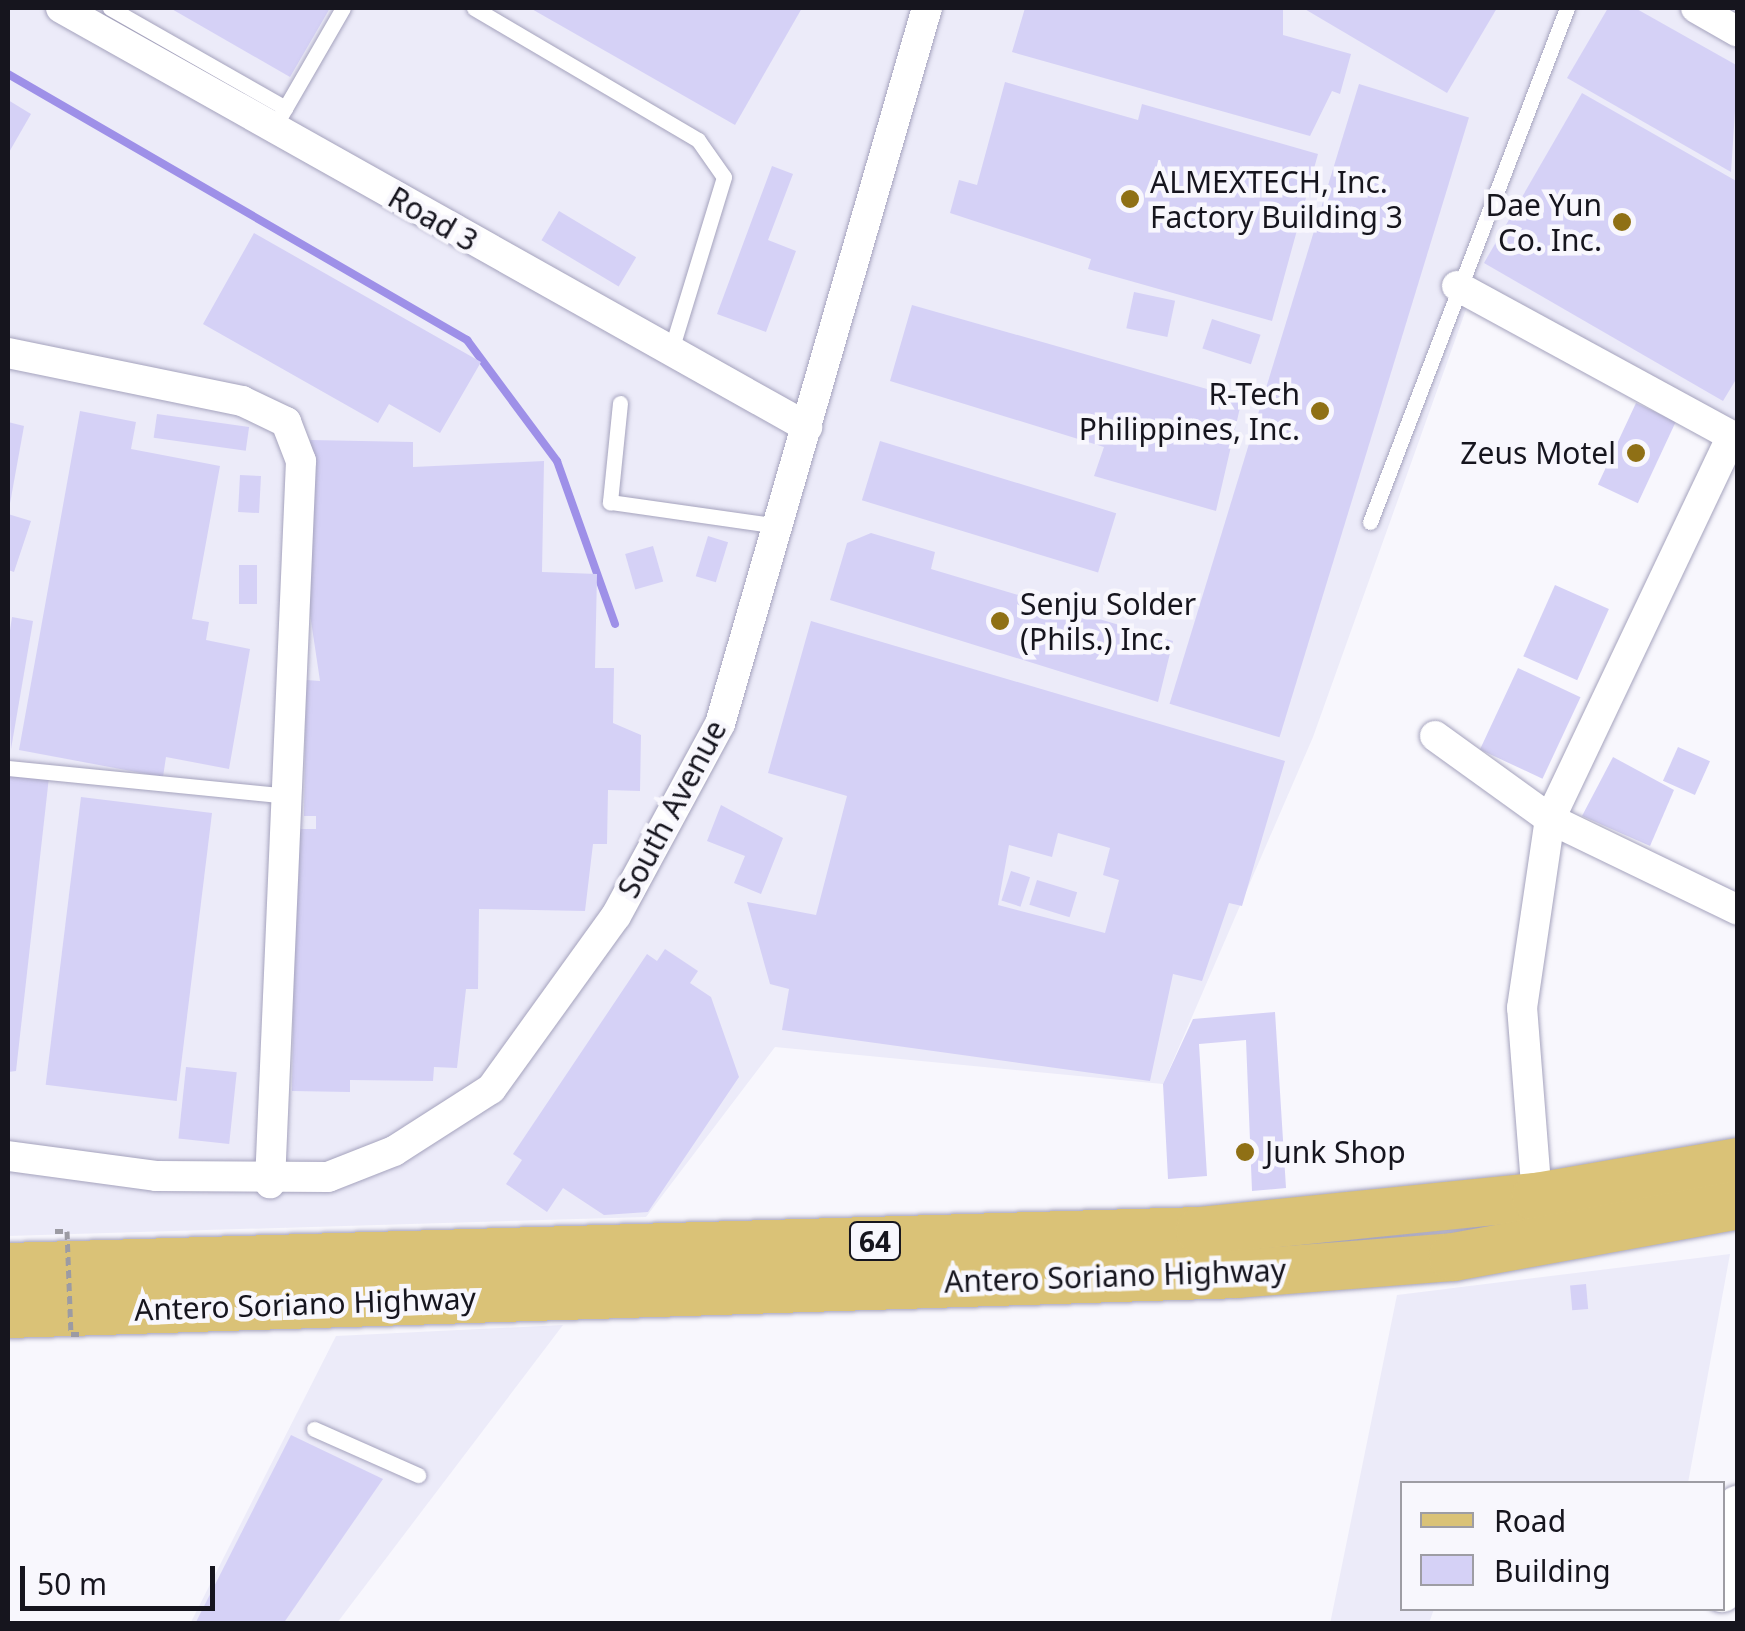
<!DOCTYPE html>
<html>
<head>
<meta charset="utf-8">
<style>
  body { margin:0 }
  #map { position:relative; width:1745px; height:1631px; overflow:hidden; background:#f8f7fd; font-family:"Noto Sans",sans-serif }
  div>[style] { position:absolute }
  .built>* { inset:0; background:#ecebf9 }
  .stream>* { height:8px; margin:-4px; padding:0 4px; transform-origin:4px; border-radius:4px; background:#9e90e8 }
  .building>* { inset:0; background:#d5d1f6; transform-origin:0 0 }
  .roads { filter:drop-shadow(0 0 2px #a5a3bd) drop-shadow(0 0 2px #a5a3bd) }
  .lane>* { height:15px; margin:-7.5px; padding:0 7.5px; transform-origin:7.5px; border-radius:7.5px; background:#fff }
  .street>* { height:30px; margin:-15px; padding:0 15px; transform-origin:15px; border-radius:15px; background:#fff }
  .secondary>* { height:42px; margin:-21px; padding:0 21px; transform-origin:21px; border-radius:21px; background:#fff }
  .primary>* { height:48px; margin:-24px; padding:0 24px; transform-origin:24px; border-radius:24px; background:#dac277 }
  .path-bridge>* { height:5px; margin-top:-2.5px; transform-origin:0; background:repeating-linear-gradient(90deg,#9c9ba3 0 8px,transparent 0 13px) }
  .dots>* { width:28px; height:28px; translate:-50% -50%; box-sizing:border-box; border:5px solid #f8f7fd; border-radius:50% }
  span { translate:-50% -50%; white-space:nowrap; text-align:center; line-height:1.15; -webkit-text-stroke:9px #f8f7fd; paint-order:stroke }
  .shield-label span { padding:2px 8px; background:#f8f7fd; border:2px solid; border-radius:8px; -webkit-text-stroke-width:0 }
  .shield-label { font-size:28px; color:#16151e; font-weight:700 }
  .poi-label { font-size:30px; color:#16151e }
  .left { translate:0 -50%; text-align:left }
  .right { translate:-100% -50%; text-align:right }
  .street-label { font-size:30px; color:#16151e }
  .frame { position:absolute; inset:0; border:10px solid #16151e; pointer-events:none }
  .legend { position:absolute; left:1400px; top:1481px; width:325px; height:130px; box-sizing:border-box; background:#f8f7fd; border:2px solid #9e9da4; margin:0; padding:12px 18px; list-style:none; font-size:30px; color:#16151e }
  .legend li { display:flex; align-items:center; gap:20px; height:50px }
  .legend b { width:50px; border:2px solid #9e9da4 }
  .scale { position:absolute; left:20px; top:1566px; width:195px; height:45px; box-sizing:border-box; border:5px solid #16151e; border-top:0; padding-left:12px; font-size:30px; line-height:35px; white-space:nowrap; color:#16151e; -webkit-text-stroke:8px #f8f7fd; paint-order:stroke }
</style>
</head>
<body>
<div id="map">
  <div class="built">
    <div style="clip-path:polygon(8px 8px,1737px 8px,1737px 443px,1473px 290px,1313px 737px,1163px 1084px,775px 1047px,646px 1217px,8px 1236px)"></div>
    <div style="clip-path:polygon(1730px 1254px,1688px 1483px,1402px 1484px,1402px 1608px,1434px 1609px,1429px 1623px,1330px 1624px,1397px 1295px)"></div>
    <div style="clip-path:polygon(563px 1325px,337px 1623px,190px 1624px,336px 1336px)"></div>
  </div>
  <div class="stream">
    <div style="left:8px;top:74px;width:531px;rotate:30.09deg"></div>
    <div style="left:467px;top:340px;width:151px;rotate:53.4deg"></div>
    <div style="left:557px;top:461px;width:173px;rotate:70.4deg"></div>
  </div>
  <div class="building">
    <div style="clip-path:polygon(170px 8px,330px 8px,290px 77px)"></div>
    <div style="clip-path:polygon(530px 8px,802px 8px,735px 125px)"></div>
    <div style="clip-path:polygon(1025px 8px,1283px 8px,1283px 35px,1351px 54px,1340px 94px,1332px 91px,1310px 136px,1012px 52px)"></div>
    <div style="clip-path:polygon(1303px 8px,1497px 8px,1447px 93px)"></div>
    <div style="clip-path:polygon(1608px 8px,1635px 8px,1738px 66px,1731px 172px,1567px 78px)"></div>
    <div style="clip-path:polygon(1005px 82px,1138px 120px,1142px 104px,1318px 154px,1272px 321px,1088px 269px,1091px 259px,950px 213px,959px 180px,977px 185px)"></div>
    <div style="left:1359px;top:84px;width:115px;height:648px;rotate:17deg"></div>
    <div style="clip-path:polygon(1582px 93px,1738px 182px,1738px 376px,1723px 401px,1484px 263px)"></div>
    <div style="clip-path:polygon(8px 100px,31px 114px,8px 154px)"></div>
    <div style="clip-path:polygon(772px 166px,793px 174px,768px 240px,796px 251px,766px 332px,717px 314px)"></div>
    <div style="left:559px;top:211px;width:90px;height:34px;rotate:31deg"></div>
    <div style="clip-path:polygon(254px 233px,481px 362px,440px 433px,389px 404px,378px 423px,203px 324px)"></div>
    <div style="left:1134px;top:292px;width:42px;height:37px;rotate:12deg"></div>
    <div style="clip-path:polygon(912px 305px,1242px 399px,1216px 511px,1094px 476px,1104px 447px,890px 381px)"></div>
    <div style="left:1212px;top:319px;width:51px;height:31px;rotate:18deg"></div>
    <div style="left:1636px;top:403px;width:44px;height:90px;rotate:25deg"></div>
    <div style="clip-path:polygon(80px 411px,136px 422px,131px 449px,220px 466px,192px 619px,209px 622px,206px 640px,250px 649px,229px 769px,166px 757px,163px 777px,19px 750px)"></div>
    <div style="left:157px;top:414px;width:93px;height:24px;rotate:8deg"></div>
    <div style="clip-path:polygon(8px 422px,24px 426px,9px 509px,8px 509px)"></div>
    <div style="clip-path:polygon(310px 440px,413px 442px,413px 467px,544px 461px,542px 572px,597px 574px,595px 668px,614px 668px,613px 723px,641px 735px,640px 791px,608px 790px,607px 844px,593px 844px,585px 911px,479px 909px,478px 989px,466px 989px,457px 1068px,434px 1067px,433px 1081px,350px 1080px,350px 1092px,292px 1091px,296px 829px,316px 829px,316px 816px,304px 816px,306px 680px,320px 681px,307px 594px)"></div>
    <div style="left:880px;top:441px;width:247px;height:62px;rotate:17deg"></div>
    <div style="left:240px;top:475px;width:21px;height:37px;rotate:3deg"></div>
    <div style="clip-path:polygon(8px 514px,31px 521px,14px 572px,8px 570px)"></div>
    <div style="clip-path:polygon(871px 533px,935px 552px,931px 569px,1173px 641px,1158px 702px,830px 600px,847px 543px)"></div>
    <div style="left:708px;top:536px;width:21px;height:42px;rotate:17deg"></div>
    <div style="left:653px;top:546px;width:37px;height:29px;rotate:74deg"></div>
    <div style="left:239px;top:565px;width:18px;height:39px"></div>
    <div style="left:1555px;top:585px;width:59px;height:78px;rotate:24deg"></div>
    <div style="clip-path:polygon(12px 617px,33px 621px,11px 749px,8px 644px)"></div>
    <div style="clip-path:polygon(evenodd,811px 621px,1285px 761px,1242px 906px,1229px 903px,1202px 981px,1173px 974px,1150px 1081px,782px 1030px,789px 989px,770px 984px,747px 902px,816px 915px,847px 796px,768px 773px,811px 621px,1058px 833px,1110px 848px,1103px 875px,1119px 880px,1105px 933px,998px 905px,1009px 845px,1052px 857px,1058px 833px)"></div>
    <div style="left:1518px;top:668px;width:69px;height:90px;rotate:25deg"></div>
    <div style="left:1678px;top:747px;width:35px;height:37px;rotate:24deg"></div>
    <div style="clip-path:polygon(1613px 757px,1674px 790px,1650px 846px,1582px 816px)"></div>
    <div style="clip-path:polygon(8px 771px,49px 777px,16px 1071px,8px 1072px)"></div>
    <div style="left:81px;top:797px;width:132px;height:290px;rotate:7deg"></div>
    <div style="clip-path:polygon(721px 805px,783px 838px,761px 894px,734px 883px,745px 856px,707px 841px)"></div>
    <div style="left:1011px;top:871px;width:20px;height:31px;rotate:18deg"></div>
    <div style="left:1037px;top:880px;width:42px;height:26px;rotate:17deg"></div>
    <div style="clip-path:polygon(665px 949px,698px 971px,690px 983px,711px 997px,739px 1077px,648px 1212px,604px 1215px,563px 1188px,547px 1212px,506px 1184px,522px 1160px,513px 1154px,647px 954px,657px 961px)"></div>
    <div style="clip-path:polygon(1275px 1012px,1286px 1188px,1252px 1191px,1246px 1040px,1199px 1044px,1207px 1176px,1168px 1179px,1163px 1084px,1193px 1019px)"></div>
    <div style="left:186px;top:1067px;width:51px;height:72px;rotate:6deg"></div>
    <div style="left:1586px;top:1284px;width:25px;height:16px;rotate:85deg"></div>
    <div style="clip-path:polygon(291px 1435px,383px 1479px,283px 1624px,195px 1624px)"></div>
  </div>
  <div class="roads">
    <div class="lane">
      <div style="left:110px;top:8px;width:202px;rotate:29.7deg"></div>
      <div style="left:474px;top:8px;width:260px;rotate:30.5deg"></div>
      <div style="left:698px;top:140px;width:45px;rotate:54.9deg"></div>
      <div style="left:724px;top:177px;width:185px;rotate:107deg"></div>
      <div style="left:280px;top:117px;width:126px;rotate:-60deg"></div>
      <div style="left:620px;top:403px;width:100px;rotate:95.8deg"></div>
      <div style="left:610px;top:502px;width:170px;rotate:8.1deg"></div>
      <div style="left:1370px;top:522px;width:550px;rotate:-69.03deg"></div>
      <div style="left:8px;top:768px;width:280px;rotate:5.7deg"></div>
      <div style="left:314px;top:1429px;width:114px;rotate:23.9deg"></div>
    </div>
    <div class="street">
      <div style="left:61px;top:8px;width:856px;rotate:29.32deg"></div>
      <div style="left:1696px;top:8px;width:48px;rotate:29.7deg"></div>
      <div style="left:1457px;top:286px;width:320px;rotate:28.6deg"></div>
      <div style="left:8px;top:353px;width:239px;rotate:11.6deg"></div>
      <div style="left:242px;top:401px;width:49px;rotate:25.5deg"></div>
      <div style="left:286px;top:422px;width:42px;rotate:69deg"></div>
      <div style="left:301px;top:461px;width:723px;rotate:92.46deg"></div>
      <div style="left:1435px;top:736px;width:142px;rotate:35.8deg"></div>
      <div style="left:1550px;top:819px;width:209px;rotate:25.8deg"></div>
      <div style="left:8px;top:1156px;width:149px;rotate:7.7deg"></div>
      <div style="left:156px;top:1176px;width:172px;rotate:0.3deg"></div>
      <div style="left:328px;top:1177px;width:71px;rotate:-21.5deg"></div>
      <div style="left:394px;top:1151px;width:115px;rotate:-32.6deg"></div>
      <div style="left:491px;top:1089px;width:213px;rotate:-54.2deg"></div>
      <div style="left:616px;top:916px;width:218px;rotate:-61.6deg"></div>
      <div style="left:720px;top:724px;width:745px;rotate:-73.88deg"></div>
      <div style="left:1538px;top:1210px;width:203px;rotate:-94.5deg"></div>
      <div style="left:1522px;top:1008px;width:191px;rotate:-81.6deg"></div>
      <div style="left:1550px;top:819px;width:424px;rotate:-64.6deg"></div>
    </div>
    <div class="secondary">
      <div style="left:1722px;top:1591px;width:86px;rotate:-79.2deg"></div>
    </div>
    <div class="primary">
      <div style="left:8px;top:1267px;width:1193px;rotate:-1.73deg"></div>
      <div style="left:1200px;top:1231px;width:338px;rotate:-5.8deg"></div>
      <div style="left:1536px;top:1197px;width:205px;rotate:-9.8deg"></div>
      <div style="left:8px;top:1314px;width:1230px;rotate:-1.86deg"></div>
      <div style="left:1237px;top:1274px;width:217px;rotate:-4.5deg"></div>
      <div style="left:1453px;top:1257px;width:290px;rotate:-10.3deg"></div>
    </div>
  </div>
  <div class="path-bridge">
    <div style="left:55px;top:1231px;width:12px"></div>
    <div style="left:67px;top:1231px;width:103px;rotate:87.8deg"></div>
    <div style="left:71px;top:1334px;width:13px"></div>
  </div>
  <div class="dots">
    <div style="left:1130px;top:199px;background:#8f7015"></div>
    <div style="left:1622px;top:222px;background:#8f7015"></div>
    <div style="left:1320px;top:411px;background:#8f7015"></div>
    <div style="left:1636px;top:453px;background:#8f7015"></div>
    <div style="left:1000px;top:621px;background:#8f7015"></div>
    <div style="left:1245px;top:1152px;background:#8f7015"></div>
  </div>
  <div class="shield-label">
    <span style="left:875px;top:1241px">64</span>
  </div>
  <div class="poi-label">
    <span class="left" style="left:1150px;top:199px">ALMEXTECH, Inc.<br>Factory Building 3</span>
    <span class="right" style="left:1602px;top:222px">Dae Yun<br>Co. Inc.</span>
    <span class="right" style="left:1300px;top:411px">R-Tech<br>Philippines, Inc.</span>
    <span class="right" style="left:1616px;top:453px">Zeus Motel</span>
    <span class="left" style="left:1020px;top:621px">Senju Solder<br>(Phils.) Inc.</span>
    <span class="left" style="left:1265px;top:1152px">Junk Shop</span>
  </div>
  <div class="street-label">
    <span style="left:433px;top:219px;rotate:30deg">Road 3</span>
    <span style="left:672px;top:809px;rotate:-62deg">South Avenue</span>
    <span style="left:1115px;top:1276px;rotate:-2deg">Antero Soriano Highway</span>
    <span style="left:305px;top:1304px;rotate:-2deg">Antero Soriano Highway</span>
  </div>
  <div class="frame"></div>
  <ul class="legend">
  <li><b style="height:12px;background:#dac277"></b>Road</li>
  <li><b style="height:28px;background:#d5d1f6"></b>Building</li>
  </ul>
  <div class="scale">50 m</div>
</div>
</body>
</html>
